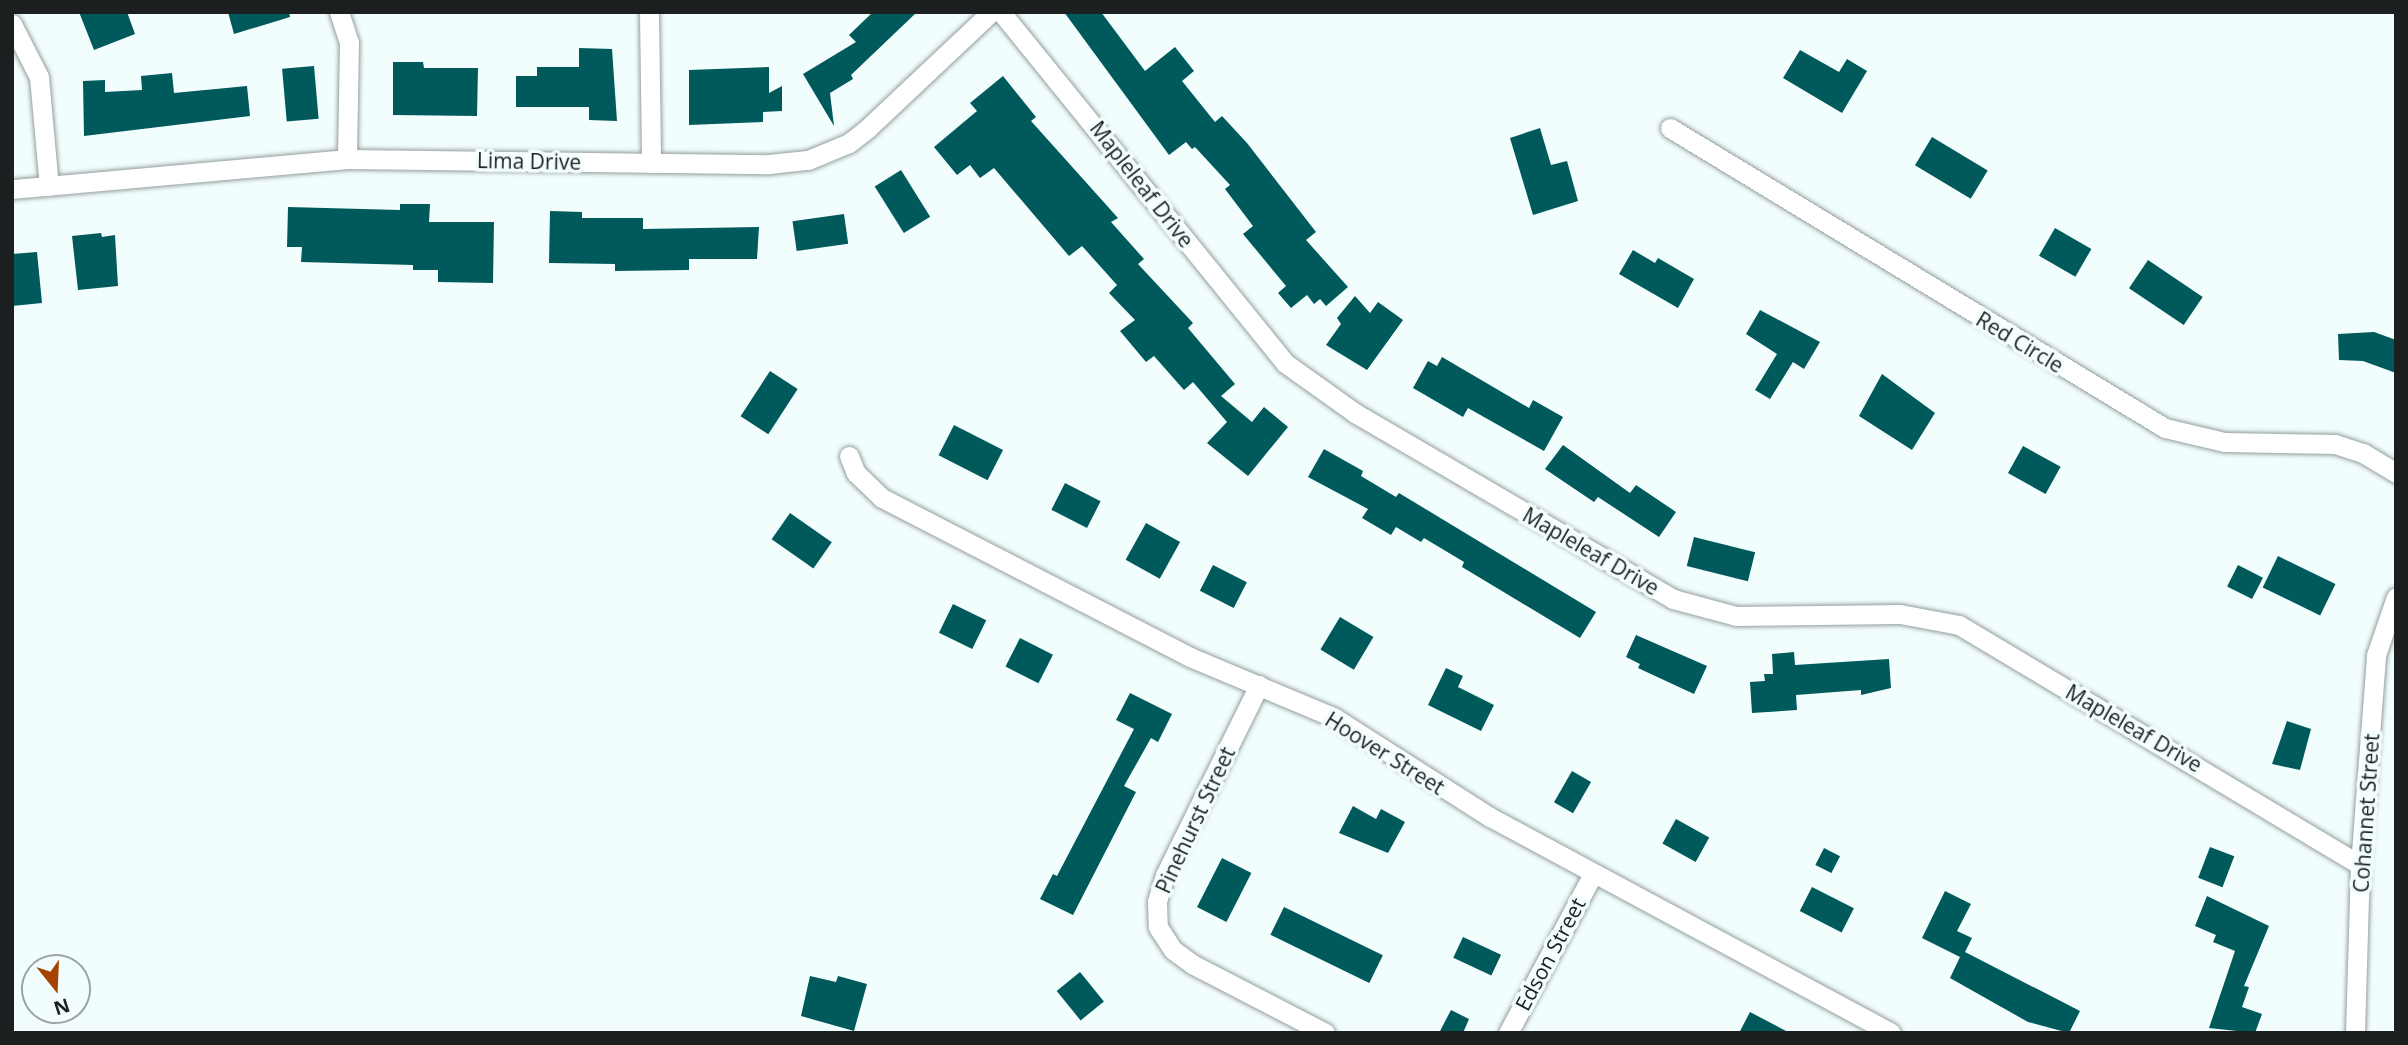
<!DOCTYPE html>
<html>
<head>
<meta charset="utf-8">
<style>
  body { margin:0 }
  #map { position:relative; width:2408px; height:1045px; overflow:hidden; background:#f2fdfd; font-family:"Open Sans",sans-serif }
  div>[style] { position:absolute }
  .building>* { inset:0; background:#005a5b; transform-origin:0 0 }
  .roads { filter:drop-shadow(0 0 2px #949e9e) drop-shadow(0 0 2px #949e9e) }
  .street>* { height:19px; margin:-9.5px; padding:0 9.5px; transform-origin:9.5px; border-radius:9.5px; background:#fff }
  span { translate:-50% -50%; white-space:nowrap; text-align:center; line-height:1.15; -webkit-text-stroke:7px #f2fdfd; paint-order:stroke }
  .street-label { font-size:21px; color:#1b1f1f }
  .frame { position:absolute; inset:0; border:14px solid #1b1f1f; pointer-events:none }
  .north { position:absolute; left:21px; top:954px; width:70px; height:70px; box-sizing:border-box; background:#f2fdfd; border:2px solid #9ca4a4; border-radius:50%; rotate:162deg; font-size:19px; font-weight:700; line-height:28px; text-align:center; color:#1b1f1f }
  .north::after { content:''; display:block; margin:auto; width:24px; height:32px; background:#a54401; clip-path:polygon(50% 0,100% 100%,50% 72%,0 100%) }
</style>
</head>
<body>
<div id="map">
  <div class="building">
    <div style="clip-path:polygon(79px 12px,127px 12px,135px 34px,94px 50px)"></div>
    <div style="clip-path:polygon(228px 12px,289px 12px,290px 17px,234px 34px)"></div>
    <div style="clip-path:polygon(873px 12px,917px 12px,851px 75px,853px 79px,830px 93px,834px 126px,803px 74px,856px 42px,849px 35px)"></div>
    <div style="clip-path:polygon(1064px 12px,1101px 12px,1145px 71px,1175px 47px,1194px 71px,1182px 81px,1215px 122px,1222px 116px,1247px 143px,1316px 232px,1306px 240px,1348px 287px,1326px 306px,1320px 299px,1314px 304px,1307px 295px,1291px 308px,1278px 293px,1286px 286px,1243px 234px,1253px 226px,1225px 189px,1230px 185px,1195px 147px,1192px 149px,1186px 142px,1169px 155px)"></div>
    <div style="clip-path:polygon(579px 48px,612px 49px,617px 121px,589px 120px,589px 107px,516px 107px,516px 76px,537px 76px,537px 67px,579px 67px)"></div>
    <div style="clip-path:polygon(1800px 50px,1839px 72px,1847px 59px,1867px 71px,1842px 113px,1783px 78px)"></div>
    <div style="clip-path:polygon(393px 62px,423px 62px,424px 68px,478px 68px,477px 116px,393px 115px)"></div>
    <div style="left:314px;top:66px;width:53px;height:32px;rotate:85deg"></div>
    <div style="clip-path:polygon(769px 67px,769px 93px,782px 86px,782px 111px,763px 112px,763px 122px,689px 125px,689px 70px)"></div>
    <div style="clip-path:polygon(172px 73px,174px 93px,247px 86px,250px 116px,84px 136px,83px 81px,105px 80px,105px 92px,142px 90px,141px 76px)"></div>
    <div style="clip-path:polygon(1003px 76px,1036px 117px,1031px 121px,1118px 218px,1111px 222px,1144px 259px,1138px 264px,1193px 323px,1188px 328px,1235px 384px,1221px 396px,1252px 422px,1264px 407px,1288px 427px,1248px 476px,1207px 443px,1227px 422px,1193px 382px,1184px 390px,1154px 356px,1146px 362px,1120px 331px,1135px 320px,1109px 293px,1117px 285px,1082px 246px,1069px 256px,994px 168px,980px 178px,970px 165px,957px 175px,934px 147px,977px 111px,970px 103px)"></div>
    <div style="clip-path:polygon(1540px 128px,1551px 165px,1567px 161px,1578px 201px,1533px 215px,1510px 138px)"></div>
    <div style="left:1932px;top:137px;width:65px;height:33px;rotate:31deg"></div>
    <div style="left:901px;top:170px;width:55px;height:31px;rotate:58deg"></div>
    <div style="clip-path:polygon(400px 204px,430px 204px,429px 222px,494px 222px,493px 283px,438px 282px,438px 270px,413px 270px,413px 265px,301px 262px,302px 247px,287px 247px,288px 207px,400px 210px)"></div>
    <div style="clip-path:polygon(550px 211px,582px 212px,582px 218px,643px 218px,643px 229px,759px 227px,757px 259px,689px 259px,689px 270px,615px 271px,615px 264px,549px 263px)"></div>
    <div style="left:844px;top:214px;width:30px;height:52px;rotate:82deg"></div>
    <div style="left:2055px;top:228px;width:42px;height:32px;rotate:30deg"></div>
    <div style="clip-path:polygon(101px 233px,102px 237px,115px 235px,118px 286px,78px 290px,72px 236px)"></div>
    <div style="clip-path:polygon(1633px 250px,1655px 263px,1658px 258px,1694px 279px,1678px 308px,1619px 274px)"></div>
    <div style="clip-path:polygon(37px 252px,42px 303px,12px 306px,12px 254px)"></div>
    <div style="left:2148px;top:260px;width:66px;height:34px;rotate:34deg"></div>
    <div style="clip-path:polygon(1355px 296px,1370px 313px,1378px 302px,1403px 320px,1367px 370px,1326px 345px,1341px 324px,1337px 318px)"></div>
    <div style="clip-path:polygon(1760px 310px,1820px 342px,1804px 369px,1793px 362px,1770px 399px,1755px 390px,1777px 354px,1746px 334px)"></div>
    <div style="clip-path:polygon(2374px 332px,2396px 340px,2396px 373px,2363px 361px,2339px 360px,2338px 334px)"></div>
    <div style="clip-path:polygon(1442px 357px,1529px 408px,1533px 400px,1563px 417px,1544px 451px,1468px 408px,1463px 417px,1413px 388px,1428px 361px,1437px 366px)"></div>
    <div style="left:770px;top:371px;width:33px;height:54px;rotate:33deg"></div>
    <div style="clip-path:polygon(1882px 374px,1935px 413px,1912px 450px,1859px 416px)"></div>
    <div style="left:954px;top:425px;width:55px;height:34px;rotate:27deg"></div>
    <div style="clip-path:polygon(1563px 445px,1630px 493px,1636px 485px,1676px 512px,1659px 537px,1598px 497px,1594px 502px,1545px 469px)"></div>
    <div style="left:2023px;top:446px;width:43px;height:31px;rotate:29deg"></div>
    <div style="clip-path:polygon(1324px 449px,1363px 471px,1361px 476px,1396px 497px,1399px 493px,1596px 612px,1580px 638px,1462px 567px,1464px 562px,1424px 538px,1421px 542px,1396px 527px,1391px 535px,1362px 518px,1368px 509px,1308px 477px)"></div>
    <div style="left:1065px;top:483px;width:40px;height:30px;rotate:27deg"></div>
    <div style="left:790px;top:513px;width:51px;height:32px;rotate:35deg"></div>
    <div style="left:1146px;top:523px;width:39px;height:42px;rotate:29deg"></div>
    <div style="left:1694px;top:537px;width:63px;height:30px;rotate:14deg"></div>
    <div style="left:2278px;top:556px;width:64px;height:35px;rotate:26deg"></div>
    <div style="left:1213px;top:565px;width:38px;height:29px;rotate:27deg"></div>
    <div style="left:2238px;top:565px;width:28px;height:24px;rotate:27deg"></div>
    <div style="left:953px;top:604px;width:37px;height:32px;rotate:26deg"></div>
    <div style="left:1340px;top:617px;width:39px;height:38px;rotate:31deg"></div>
    <div style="clip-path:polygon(1636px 635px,1707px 666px,1694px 694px,1638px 668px,1640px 664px,1626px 657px)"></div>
    <div style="left:1020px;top:638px;width:37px;height:32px;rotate:27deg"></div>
    <div style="clip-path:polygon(1794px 652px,1795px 665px,1889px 659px,1891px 688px,1861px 695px,1861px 690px,1796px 695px,1797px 710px,1752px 713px,1750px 682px,1765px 681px,1764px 674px,1773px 674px,1772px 654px)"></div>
    <div style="clip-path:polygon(1446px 668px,1463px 676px,1458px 687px,1494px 705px,1481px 731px,1428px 705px)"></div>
    <div style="clip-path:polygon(1130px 693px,1172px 714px,1158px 742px,1151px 738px,1124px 786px,1136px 792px,1073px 915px,1040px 899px,1053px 874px,1057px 876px,1134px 729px,1116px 720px)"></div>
    <div style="clip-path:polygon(2287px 721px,2311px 729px,2300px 770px,2272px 764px)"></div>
    <div style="left:1572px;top:771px;width:22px;height:36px;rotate:30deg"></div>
    <div style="clip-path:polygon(1353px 806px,1376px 819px,1381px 809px,1405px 822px,1388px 853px,1339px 833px)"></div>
    <div style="left:1676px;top:819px;width:38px;height:28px;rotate:29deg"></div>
    <div style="left:2210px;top:847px;width:26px;height:33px;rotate:21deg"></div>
    <div style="left:1824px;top:848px;width:18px;height:19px;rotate:27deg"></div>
    <div style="left:1222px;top:858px;width:33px;height:55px;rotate:27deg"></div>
    <div style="left:1812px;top:887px;width:47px;height:27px;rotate:27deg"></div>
    <div style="clip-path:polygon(1945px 891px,1971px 904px,1957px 931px,1972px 938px,1965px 952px,2080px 1011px,2069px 1033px,2028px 1022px,1950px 978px,1960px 957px,1922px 938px)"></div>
    <div style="clip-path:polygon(2207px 896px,2269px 926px,2244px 986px,2249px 987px,2242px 1007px,2262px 1014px,2255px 1033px,2209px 1028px,2235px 951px,2213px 942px,2216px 935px,2195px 926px)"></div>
    <div style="left:1284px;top:907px;width:110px;height:31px;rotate:26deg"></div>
    <div style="left:1463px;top:937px;width:42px;height:23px;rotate:25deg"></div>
    <div style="left:1080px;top:972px;width:38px;height:30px;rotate:51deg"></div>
    <div style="clip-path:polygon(810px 976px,836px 982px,838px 976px,867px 984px,854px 1031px,801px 1016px)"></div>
    <div style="clip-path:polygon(1451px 1010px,1469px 1019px,1463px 1033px,1439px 1033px)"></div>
    <div style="clip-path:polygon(1750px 1012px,1790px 1033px,1739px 1033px)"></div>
  </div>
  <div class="roads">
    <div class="street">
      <div style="left:339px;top:12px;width:32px;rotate:72deg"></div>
      <div style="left:349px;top:42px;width:117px;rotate:91deg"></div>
      <div style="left:649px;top:12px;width:151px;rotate:89.2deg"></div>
      <div style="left:1001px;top:12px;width:452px;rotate:51deg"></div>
      <div style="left:1285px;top:363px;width:86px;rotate:35.5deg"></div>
      <div style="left:1355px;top:413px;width:368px;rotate:30.3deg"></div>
      <div style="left:1673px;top:599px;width:65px;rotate:15.1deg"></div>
      <div style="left:1736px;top:616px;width:164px;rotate:-0.7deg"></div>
      <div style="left:1900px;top:614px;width:60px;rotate:10.6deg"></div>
      <div style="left:1959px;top:625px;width:467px;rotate:30.9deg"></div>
      <div style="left:12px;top:24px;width:59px;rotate:63deg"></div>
      <div style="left:39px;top:77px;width:109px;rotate:84.8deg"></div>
      <div style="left:1670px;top:128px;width:579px;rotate:31.22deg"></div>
      <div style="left:2165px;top:428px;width:61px;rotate:13.3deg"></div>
      <div style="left:2224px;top:442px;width:111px;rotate:1deg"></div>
      <div style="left:2335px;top:444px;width:29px;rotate:18deg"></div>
      <div style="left:2363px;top:453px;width:39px;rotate:31deg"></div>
      <div style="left:12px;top:189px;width:336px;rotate:-5.1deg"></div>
      <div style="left:347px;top:159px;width:422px;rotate:0.7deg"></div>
      <div style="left:769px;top:164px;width:39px;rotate:-6deg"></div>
      <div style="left:808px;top:160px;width:44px;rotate:-22.5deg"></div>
      <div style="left:849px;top:143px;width:24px;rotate:-38deg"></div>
      <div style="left:868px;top:128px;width:169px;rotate:-43.3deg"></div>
      <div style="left:849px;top:456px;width:18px;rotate:68deg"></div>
      <div style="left:856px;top:473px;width:36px;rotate:44deg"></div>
      <div style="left:882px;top:498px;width:347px;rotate:27.3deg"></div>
      <div style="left:1190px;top:657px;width:157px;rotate:22.8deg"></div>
      <div style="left:1335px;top:718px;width:184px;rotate:32.6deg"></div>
      <div style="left:1490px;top:817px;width:455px;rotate:28.3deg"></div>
      <div style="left:1259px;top:685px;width:212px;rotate:116.3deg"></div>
      <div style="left:1165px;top:875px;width:28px;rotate:107deg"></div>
      <div style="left:1157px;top:902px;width:25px;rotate:88deg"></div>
      <div style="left:1158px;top:927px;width:27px;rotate:57deg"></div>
      <div style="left:1173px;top:950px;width:24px;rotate:36deg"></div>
      <div style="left:1192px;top:964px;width:150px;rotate:27.4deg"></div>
      <div style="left:1508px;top:1033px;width:180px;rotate:-61.9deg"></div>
      <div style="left:2355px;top:1033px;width:168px;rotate:-88.3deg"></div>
      <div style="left:2360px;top:865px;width:211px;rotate:-85.6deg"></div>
      <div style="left:2376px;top:655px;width:61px;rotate:-71deg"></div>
    </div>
  </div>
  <div class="street-label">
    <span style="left:529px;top:161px;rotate:1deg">Lima Drive</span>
    <span style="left:1142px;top:184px;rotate:52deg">Mapleleaf Drive</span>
    <span style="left:2020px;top:342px;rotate:31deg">Red Circle</span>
    <span style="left:1591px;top:551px;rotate:30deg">Mapleleaf Drive</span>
    <span style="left:2134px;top:728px;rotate:30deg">Mapleleaf Drive</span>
    <span style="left:1385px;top:753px;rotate:32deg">Hoover Street</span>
    <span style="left:2366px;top:813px;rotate:-86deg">Cohannet Street</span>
    <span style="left:1195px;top:820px;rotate:-65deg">Pinehurst Street</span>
    <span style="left:1550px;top:954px;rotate:-62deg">Edson Street</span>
  </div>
  <div class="frame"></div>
  <div class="north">N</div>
</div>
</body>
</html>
